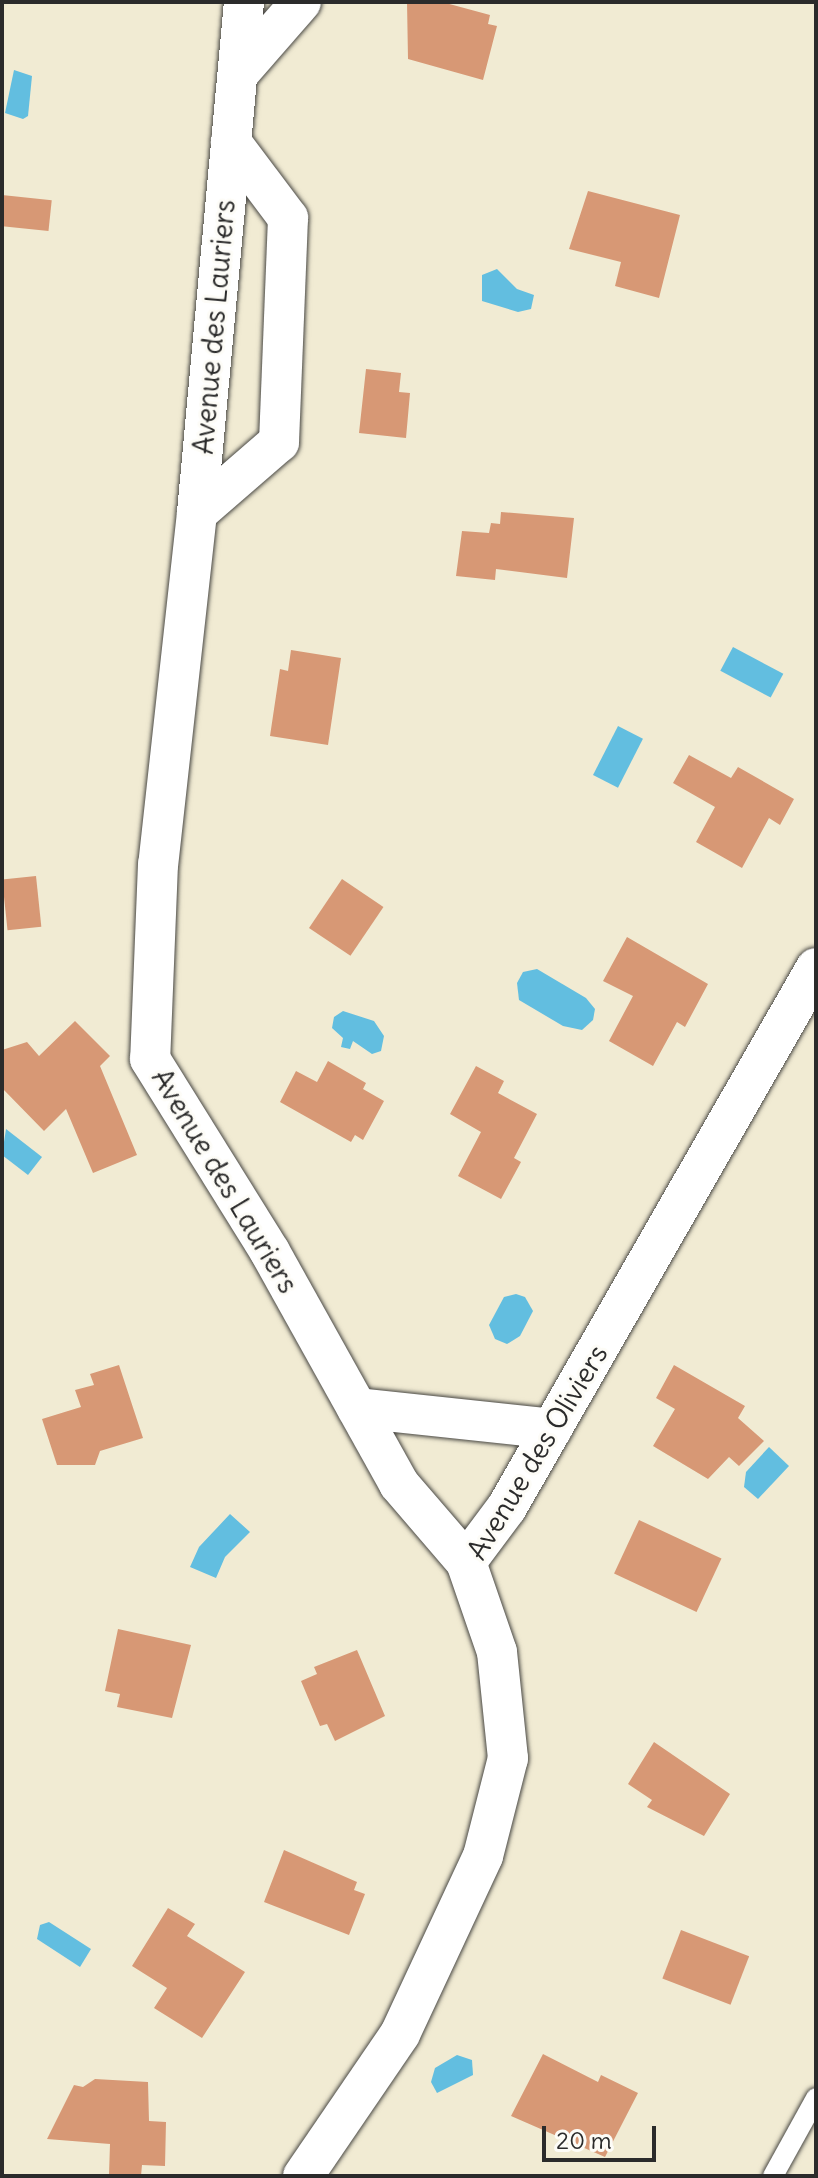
<!DOCTYPE html>
<html>
<head>
<meta charset="utf-8">
<style>
  body { margin:0 }
  #map { position:relative; width:818px; height:2178px; overflow:hidden; background:#f1ebd3; font-family:Delius,sans-serif }
  div>[style] { position:absolute }
  .water>* { inset:0; background:#62bee0; transform-origin:0 0 }
  .building>* { inset:0; background:#d79875; transform-origin:0 0 }
  .roads { filter:drop-shadow(0 0 2px #494844) drop-shadow(0 0 2px #494844) }
  .lane>* { height:20px; margin:-10px; padding:0 10px; transform-origin:10px; border-radius:10px; background:#fff }
  .street>* { height:40px; margin:-20px; padding:0 20px; transform-origin:20px; border-radius:20px; background:#fff }
  span { translate:-50% -50%; white-space:nowrap; text-align:center; line-height:1.15; -webkit-text-stroke:6px #fdfcf7; paint-order:stroke }
  .street-label { font-size:28px; color:#2b2b2b }
  .frame { position:absolute; inset:0; border:4px solid #2b2b2b; pointer-events:none }
  .scale { position:absolute; left:542px; top:2126px; width:114px; height:36px; box-sizing:border-box; border:4px solid #2b2b2b; border-top:0; padding-left:10px; font-size:24px; line-height:28px; white-space:nowrap; color:#2b2b2b; -webkit-text-stroke:6px #fdfcf7; paint-order:stroke }
</style>
</head>
<body>
<div id="map">
  <div class="water">
    <div style="clip-path:polygon(14px 70px,32px 76px,28px 116px,23px 119px,5px 113px)"></div>
    <div style="clip-path:polygon(497px 269px,517px 289px,534px 295px,531px 309px,518px 312px,482px 301px,482px 275px)"></div>
    <div style="left:733px;top:647px;width:57px;height:27px;rotate:28deg"></div>
    <div style="left:618px;top:726px;width:28px;height:55px;rotate:27deg"></div>
    <div style="clip-path:polygon(537px 969px,586px 998px,595px 1009px,593px 1020px,582px 1030px,563px 1026px,519px 1000px,517px 983px,523px 972px)"></div>
    <div style="clip-path:polygon(343px 1011px,374px 1021px,384px 1036px,381px 1051px,372px 1054px,353px 1041px,350px 1049px,341px 1047px,343px 1038px,332px 1028px,334px 1017px)"></div>
    <div style="clip-path:polygon(6px 1129px,42px 1157px,28px 1175px,2px 1155px)"></div>
    <div style="clip-path:polygon(516px 1294px,525px 1297px,533px 1311px,520px 1336px,507px 1344px,495px 1339px,489px 1325px,504px 1297px)"></div>
    <div style="clip-path:polygon(769px 1447px,789px 1466px,758px 1499px,744px 1487px,746px 1472px)"></div>
    <div style="clip-path:polygon(230px 1514px,250px 1532px,225px 1557px,216px 1578px,190px 1567px,199px 1547px)"></div>
    <div style="clip-path:polygon(49px 1922px,91px 1949px,80px 1967px,37px 1939px,40px 1925px)"></div>
    <div style="clip-path:polygon(457px 2055px,472px 2060px,473px 2075px,437px 2093px,431px 2082px,435px 2068px)"></div>
  </div>
  <div class="building">
    <div style="clip-path:polygon(407px 2px,442px 2px,490px 15px,488px 24px,497px 26px,483px 80px,408px 59px)"></div>
    <div style="clip-path:polygon(588px 191px,680px 215px,659px 298px,615px 286px,621px 262px,569px 249px)"></div>
    <div style="left:2px;top:195px;width:50px;height:31px;rotate:6deg"></div>
    <div style="clip-path:polygon(366px 369px,401px 373px,399px 392px,410px 393px,406px 438px,359px 433px)"></div>
    <div style="clip-path:polygon(501px 512px,574px 518px,567px 578px,496px 569px,495px 580px,456px 576px,462px 531px,489px 533px,491px 523px,500px 524px)"></div>
    <div style="clip-path:polygon(291px 650px,341px 658px,328px 745px,270px 736px,280px 669px,288px 671px)"></div>
    <div style="clip-path:polygon(689px 755px,731px 778px,738px 767px,794px 799px,780px 825px,769px 818px,742px 868px,696px 842px,715px 807px,673px 783px)"></div>
    <div style="left:36px;top:876px;width:51px;height:34px;rotate:84deg"></div>
    <div style="left:342px;top:879px;width:50px;height:59px;rotate:34deg"></div>
    <div style="clip-path:polygon(627px 937px,708px 984px,685px 1027px,677px 1022px,653px 1066px,609px 1041px,633px 996px,603px 981px)"></div>
    <div style="clip-path:polygon(75px 1021px,110px 1056px,100px 1066px,137px 1155px,93px 1173px,66px 1109px,44px 1131px,2px 1088px,2px 1050px,27px 1042px,39px 1056px)"></div>
    <div style="clip-path:polygon(328px 1061px,366px 1083px,363px 1089px,384px 1101px,363px 1140px,355px 1135px,351px 1142px,280px 1102px,296px 1071px,317px 1082px)"></div>
    <div style="clip-path:polygon(476px 1066px,504px 1081px,498px 1093px,537px 1114px,514px 1158px,521px 1162px,501px 1199px,458px 1176px,481px 1132px,450px 1114px)"></div>
    <div style="clip-path:polygon(119px 1365px,143px 1438px,100px 1451px,95px 1465px,57px 1465px,42px 1419px,81px 1407px,75px 1390px,94px 1385px,90px 1374px)"></div>
    <div style="clip-path:polygon(674px 1365px,745px 1406px,738px 1418px,764px 1441px,739px 1466px,729px 1457px,708px 1479px,653px 1446px,675px 1409px,656px 1398px)"></div>
    <div style="left:639px;top:1520px;width:91px;height:59px;rotate:25deg"></div>
    <div style="clip-path:polygon(118px 1629px,191px 1645px,172px 1718px,117px 1707px,120px 1694px,105px 1691px)"></div>
    <div style="clip-path:polygon(357px 1650px,385px 1716px,335px 1741px,327px 1724px,320px 1726px,301px 1681px,317px 1674px,314px 1667px)"></div>
    <div style="clip-path:polygon(654px 1742px,730px 1794px,704px 1836px,647px 1807px,652px 1800px,628px 1784px)"></div>
    <div style="clip-path:polygon(284px 1850px,357px 1882px,354px 1890px,365px 1894px,349px 1935px,264px 1902px)"></div>
    <div style="clip-path:polygon(168px 1908px,195px 1924px,187px 1936px,245px 1972px,202px 2038px,154px 2008px,167px 1988px,132px 1966px)"></div>
    <div style="left:681px;top:1930px;width:73px;height:52px;rotate:21deg"></div>
    <div style="clip-path:polygon(543px 2054px,598px 2082px,601px 2075px,638px 2093px,605px 2157px,511px 2116px)"></div>
    <div style="clip-path:polygon(95px 2079px,148px 2082px,149px 2121px,166px 2122px,165px 2166px,142px 2165px,141px 2176px,109px 2175px,110px 2144px,47px 2139px,74px 2085px,83px 2087px)"></div>
  </div>
  <div class="roads">
    <div class="lane">
      <div style="left:773px;top:2176px;width:89px;rotate:-61.1deg"></div>
    </div>
    <div class="street">
      <div style="left:244px;top:2px;width:513px;rotate:95.26deg"></div>
      <div style="left:197px;top:513px;width:353px;rotate:96.3deg"></div>
      <div style="left:158px;top:864px;width:195px;rotate:92.3deg"></div>
      <div style="left:150px;top:1059px;width:227px;rotate:58.1deg"></div>
      <div style="left:270px;top:1252px;width:265px;rotate:60.9deg"></div>
      <div style="left:399px;top:1484px;width:103px;rotate:49.3deg"></div>
      <div style="left:466px;top:1562px;width:95px;rotate:71deg"></div>
      <div style="left:497px;top:1652px;width:107px;rotate:84.1deg"></div>
      <div style="left:508px;top:1758px;width:101px;rotate:104.3deg"></div>
      <div style="left:483px;top:1856px;width:196px;rotate:115deg"></div>
      <div style="left:400px;top:2034px;width:172px;rotate:124.3deg"></div>
      <div style="left:239px;top:73px;width:94px;rotate:-48.9deg"></div>
      <div style="left:197px;top:513px;width:108px;rotate:-40.9deg"></div>
      <div style="left:279px;top:442px;width:224px;rotate:-87.7deg"></div>
      <div style="left:288px;top:218px;width:95px;rotate:-126.9deg"></div>
      <div style="left:357px;top:1408px;width:196px;rotate:6.1deg"></div>
      <div style="left:466px;top:1562px;width:69px;rotate:-53.3deg"></div>
      <div style="left:507px;top:1507px;width:621px;rotate:-60.18deg"></div>
    </div>
  </div>
  <div class="street-label">
    <span style="left:214px;top:327px;rotate:-85deg">Avenue des Lauriers</span>
    <span style="left:225px;top:1181px;rotate:59deg">Avenue des Lauriers</span>
    <span style="left:537px;top:1452px;rotate:-59deg">Avenue des Oliviers</span>
  </div>
  <div class="frame"></div>
  <div class="scale">20 m</div>
</div>
</body>
</html>
